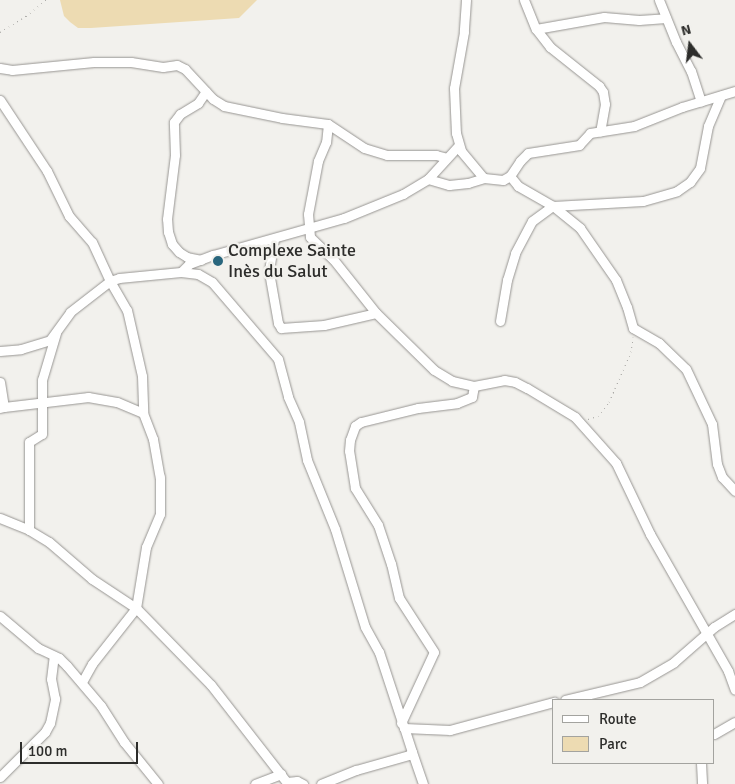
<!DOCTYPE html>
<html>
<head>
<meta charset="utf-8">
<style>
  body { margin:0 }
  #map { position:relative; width:735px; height:784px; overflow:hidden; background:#f2f1ed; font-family:Signika,sans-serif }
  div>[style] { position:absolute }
  .green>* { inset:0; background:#eddbb2 }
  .path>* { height:1px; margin-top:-0.5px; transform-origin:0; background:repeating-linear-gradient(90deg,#a5a4a1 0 1px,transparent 0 5px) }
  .roads { filter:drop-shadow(0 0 1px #979592) drop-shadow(0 0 1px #979592) }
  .minor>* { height:9px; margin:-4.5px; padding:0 4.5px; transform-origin:4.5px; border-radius:4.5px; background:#fff }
  .dots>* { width:14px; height:14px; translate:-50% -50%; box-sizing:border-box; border:2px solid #f2f1ed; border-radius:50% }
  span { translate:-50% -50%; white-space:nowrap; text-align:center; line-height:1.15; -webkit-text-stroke:5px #f2f1ed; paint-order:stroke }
  .poi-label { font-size:18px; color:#2d2d2b }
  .left { translate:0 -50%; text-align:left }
  .legend { position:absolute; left:552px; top:699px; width:162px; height:65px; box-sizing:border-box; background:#f2f1ed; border:1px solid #a3a39f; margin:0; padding:6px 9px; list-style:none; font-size:15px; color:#2d2d2b }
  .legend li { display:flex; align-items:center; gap:10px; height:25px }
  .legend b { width:25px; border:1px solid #a3a39f }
  .north { position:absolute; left:665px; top:20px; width:50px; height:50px; -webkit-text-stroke:4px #f2f1ed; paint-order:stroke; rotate:345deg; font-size:14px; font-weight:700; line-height:20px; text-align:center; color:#2d2d2b }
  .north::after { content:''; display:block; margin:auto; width:18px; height:22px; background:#2d2d2b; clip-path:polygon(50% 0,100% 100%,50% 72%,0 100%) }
  .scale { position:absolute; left:20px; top:742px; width:118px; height:22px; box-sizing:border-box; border:2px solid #2d2d2b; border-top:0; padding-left:6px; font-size:15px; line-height:18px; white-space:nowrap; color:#2d2d2b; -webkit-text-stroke:4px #f2f1ed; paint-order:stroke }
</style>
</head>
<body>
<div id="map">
  <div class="green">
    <div style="clip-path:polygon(60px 0,257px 0,239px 18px,91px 28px,78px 28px,70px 22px,64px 16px)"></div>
  </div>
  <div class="path">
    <div style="left:0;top:32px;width:31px;rotate:-32deg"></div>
    <div style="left:26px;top:16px;width:26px;rotate:-39deg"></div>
    <div style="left:588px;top:419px;width:10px;rotate:-17deg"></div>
    <div style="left:598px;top:416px;width:18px;rotate:-52deg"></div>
    <div style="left:609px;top:402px;width:55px;rotate:-66.3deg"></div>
    <div style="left:631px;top:352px;width:15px;rotate:-82deg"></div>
  </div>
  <div class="roads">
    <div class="minor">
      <div style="left:466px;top:0;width:32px;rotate:94deg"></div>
      <div style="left:464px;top:32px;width:57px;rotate:100.1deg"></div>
      <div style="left:454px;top:88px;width:45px;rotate:87.5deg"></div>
      <div style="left:456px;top:133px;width:19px;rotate:74deg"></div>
      <div style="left:461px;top:151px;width:35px;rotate:50deg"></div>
      <div style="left:524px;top:0;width:31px;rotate:68deg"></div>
      <div style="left:536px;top:29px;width:23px;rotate:52deg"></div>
      <div style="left:550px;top:47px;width:63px;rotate:38.5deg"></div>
      <div style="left:599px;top:86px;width:7px;rotate:56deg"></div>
      <div style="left:603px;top:92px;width:12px;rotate:81deg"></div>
      <div style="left:605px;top:104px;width:28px;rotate:100deg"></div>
      <div style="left:659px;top:0;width:45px;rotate:68deg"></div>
      <div style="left:676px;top:42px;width:33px;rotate:63deg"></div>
      <div style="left:691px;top:71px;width:32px;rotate:72deg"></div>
      <div style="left:536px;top:29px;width:69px;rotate:-10deg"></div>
      <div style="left:604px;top:17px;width:35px;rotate:5deg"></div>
      <div style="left:639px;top:20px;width:27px;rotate:-4deg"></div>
      <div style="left:0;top:68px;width:12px;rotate:9deg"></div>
      <div style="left:12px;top:70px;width:82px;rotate:-5.6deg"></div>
      <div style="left:94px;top:62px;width:37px"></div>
      <div style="left:131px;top:62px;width:32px;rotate:9deg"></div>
      <div style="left:163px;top:67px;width:14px;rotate:-8deg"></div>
      <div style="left:177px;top:65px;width:9px;rotate:27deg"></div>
      <div style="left:185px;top:69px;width:41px;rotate:47deg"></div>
      <div style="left:213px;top:99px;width:13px;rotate:32deg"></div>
      <div style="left:224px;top:106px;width:59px;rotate:11.7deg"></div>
      <div style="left:282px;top:118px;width:46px;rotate:7.4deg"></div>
      <div style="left:328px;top:124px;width:43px;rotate:33.7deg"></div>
      <div style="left:364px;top:148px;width:24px;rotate:17deg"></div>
      <div style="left:387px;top:155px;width:49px"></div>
      <div style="left:436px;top:155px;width:11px;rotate:15deg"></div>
      <div style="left:0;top:100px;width:85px;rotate:56.5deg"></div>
      <div style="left:47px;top:171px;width:50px;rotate:63.9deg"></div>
      <div style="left:69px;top:216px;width:35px;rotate:49deg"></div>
      <div style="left:92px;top:242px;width:43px;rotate:65.2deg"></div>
      <div style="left:110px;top:281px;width:34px;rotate:60deg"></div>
      <div style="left:127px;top:310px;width:68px;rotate:77.2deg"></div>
      <div style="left:142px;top:376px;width:37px;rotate:88deg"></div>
      <div style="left:143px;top:413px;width:28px;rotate:69deg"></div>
      <div style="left:153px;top:439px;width:39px;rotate:80deg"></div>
      <div style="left:160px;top:477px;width:37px;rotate:90deg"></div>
      <div style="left:160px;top:514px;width:36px;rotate:113deg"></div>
      <div style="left:146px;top:547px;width:62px;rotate:99.3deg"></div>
      <div style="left:136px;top:608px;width:71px;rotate:128.2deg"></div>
      <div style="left:92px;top:664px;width:21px;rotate:119deg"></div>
      <div style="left:328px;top:124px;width:18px;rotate:96deg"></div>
      <div style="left:326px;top:142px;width:21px;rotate:113deg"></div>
      <div style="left:318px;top:161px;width:54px;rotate:100.7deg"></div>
      <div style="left:308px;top:214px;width:23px;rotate:85deg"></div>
      <div style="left:310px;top:237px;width:32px;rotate:44deg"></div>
      <div style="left:333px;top:259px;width:69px;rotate:51.5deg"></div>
      <div style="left:376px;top:313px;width:81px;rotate:44.5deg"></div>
      <div style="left:434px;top:370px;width:21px;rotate:31deg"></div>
      <div style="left:452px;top:381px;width:23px;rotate:13deg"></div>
      <div style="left:510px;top:176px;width:13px;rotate:51deg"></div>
      <div style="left:518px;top:186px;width:40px;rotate:29.7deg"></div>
      <div style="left:553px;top:206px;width:35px;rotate:39deg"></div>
      <div style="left:580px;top:228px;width:63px;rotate:55.3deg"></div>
      <div style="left:616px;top:280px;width:29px;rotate:68deg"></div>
      <div style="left:627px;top:307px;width:22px;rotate:74deg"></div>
      <div style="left:633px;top:328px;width:30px;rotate:30deg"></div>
      <div style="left:659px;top:343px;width:37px;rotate:44deg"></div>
      <div style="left:686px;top:369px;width:61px;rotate:64.7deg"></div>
      <div style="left:712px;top:424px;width:40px;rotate:82.9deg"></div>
      <div style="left:717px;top:464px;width:14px;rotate:69deg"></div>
      <div style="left:722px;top:477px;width:19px;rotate:47deg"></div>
      <div style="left:428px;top:179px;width:46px;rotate:-47.6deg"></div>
      <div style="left:274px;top:239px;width:33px;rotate:99deg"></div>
      <div style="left:269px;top:272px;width:52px;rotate:80deg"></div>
      <div style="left:278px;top:323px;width:6px;rotate:59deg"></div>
      <div style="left:281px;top:328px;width:43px;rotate:-4deg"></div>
      <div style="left:324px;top:325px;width:53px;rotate:-13deg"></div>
      <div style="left:201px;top:260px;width:14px;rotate:-168deg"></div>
      <div style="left:187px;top:257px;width:9px;rotate:-148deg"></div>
      <div style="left:179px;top:252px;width:11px;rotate:-131deg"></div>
      <div style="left:172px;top:244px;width:13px;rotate:-108deg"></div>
      <div style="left:168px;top:232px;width:13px;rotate:-94deg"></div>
      <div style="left:167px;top:219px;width:64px;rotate:-82.9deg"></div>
      <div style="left:175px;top:155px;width:33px;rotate:-92deg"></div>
      <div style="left:174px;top:122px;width:10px;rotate:-53deg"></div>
      <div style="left:180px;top:114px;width:21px;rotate:-31deg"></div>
      <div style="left:198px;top:103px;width:14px;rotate:-56deg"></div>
      <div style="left:181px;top:272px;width:17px;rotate:7deg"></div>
      <div style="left:198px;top:274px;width:16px;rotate:30deg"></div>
      <div style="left:212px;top:282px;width:101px;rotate:49.4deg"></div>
      <div style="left:278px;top:359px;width:39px;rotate:75deg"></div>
      <div style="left:288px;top:397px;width:27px;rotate:66deg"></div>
      <div style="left:299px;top:422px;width:39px;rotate:78deg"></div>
      <div style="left:307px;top:460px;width:74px;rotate:67.9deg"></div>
      <div style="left:335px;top:529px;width:102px;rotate:73deg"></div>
      <div style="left:365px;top:627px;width:29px;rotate:61deg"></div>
      <div style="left:379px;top:652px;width:80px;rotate:71.8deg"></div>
      <div style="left:500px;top:321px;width:42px;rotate:-80.3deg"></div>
      <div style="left:507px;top:280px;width:28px;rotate:-73deg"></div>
      <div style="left:515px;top:253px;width:36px;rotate:-62deg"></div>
      <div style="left:532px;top:221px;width:26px;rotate:-36deg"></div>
      <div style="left:553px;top:206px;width:90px;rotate:-3.2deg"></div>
      <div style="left:643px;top:201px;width:35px;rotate:-16deg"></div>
      <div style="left:677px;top:191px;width:16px;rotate:-35deg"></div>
      <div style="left:690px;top:182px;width:17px;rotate:-54deg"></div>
      <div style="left:700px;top:168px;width:43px;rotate:-79.2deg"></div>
      <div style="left:708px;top:126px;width:33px;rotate:-67deg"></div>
      <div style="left:0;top:351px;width:21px;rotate:-5deg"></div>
      <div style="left:21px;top:349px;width:30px;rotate:-17deg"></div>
      <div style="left:50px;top:340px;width:34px;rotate:-54deg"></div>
      <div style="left:70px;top:312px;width:51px;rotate:-37.8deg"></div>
      <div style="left:110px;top:281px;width:9px;rotate:-18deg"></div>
      <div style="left:119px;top:278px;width:62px;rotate:-5.5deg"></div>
      <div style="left:181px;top:272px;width:11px;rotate:-45deg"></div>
      <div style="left:189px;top:264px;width:26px;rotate:-21deg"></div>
      <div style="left:213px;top:255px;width:136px;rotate:-15.8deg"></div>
      <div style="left:344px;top:218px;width:64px;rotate:-22.1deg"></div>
      <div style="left:403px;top:194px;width:29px;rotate:-31deg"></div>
      <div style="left:428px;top:179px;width:22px;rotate:16deg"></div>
      <div style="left:449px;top:185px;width:19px;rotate:-6deg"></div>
      <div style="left:468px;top:183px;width:17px;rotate:-17deg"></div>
      <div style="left:484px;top:178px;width:19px;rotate:6deg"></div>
      <div style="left:503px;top:180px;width:8px;rotate:-30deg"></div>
      <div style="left:510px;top:176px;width:18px;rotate:-56deg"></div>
      <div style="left:520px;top:161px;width:11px;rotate:-45deg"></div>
      <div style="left:528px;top:153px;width:52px;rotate:-8.9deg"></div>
      <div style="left:579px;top:145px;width:16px;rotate:-47deg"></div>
      <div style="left:590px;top:133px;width:45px;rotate:-9deg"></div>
      <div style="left:634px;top:126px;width:52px;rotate:-21.6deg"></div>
      <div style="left:682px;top:107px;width:55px;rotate:-16.8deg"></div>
      <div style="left:0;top:382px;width:25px;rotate:81deg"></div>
      <div style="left:4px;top:407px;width:4px;rotate:166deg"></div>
      <div style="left:4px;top:407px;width:85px;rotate:-6.8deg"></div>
      <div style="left:88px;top:397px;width:29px;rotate:10deg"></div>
      <div style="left:117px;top:402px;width:28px;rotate:23deg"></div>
      <div style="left:0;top:518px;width:31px;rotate:22deg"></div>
      <div style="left:29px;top:530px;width:23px;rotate:31deg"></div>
      <div style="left:49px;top:542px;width:57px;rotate:40.7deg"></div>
      <div style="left:92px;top:579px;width:53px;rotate:33.4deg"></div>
      <div style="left:136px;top:608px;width:107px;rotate:45.8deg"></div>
      <div style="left:211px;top:685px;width:125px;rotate:52.1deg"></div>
      <div style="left:29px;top:530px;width:88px;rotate:-90deg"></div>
      <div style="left:29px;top:442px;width:15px;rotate:-32deg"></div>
      <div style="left:42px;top:434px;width:54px;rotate:-90deg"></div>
      <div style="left:42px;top:380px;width:49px;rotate:-73.4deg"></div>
      <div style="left:0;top:616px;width:50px;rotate:40.1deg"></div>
      <div style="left:38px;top:648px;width:23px;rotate:25deg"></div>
      <div style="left:59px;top:658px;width:11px;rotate:45deg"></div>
      <div style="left:67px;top:666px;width:52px;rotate:49.6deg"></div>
      <div style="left:101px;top:706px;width:43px;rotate:57.4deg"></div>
      <div style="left:124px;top:742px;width:54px;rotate:51deg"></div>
      <div style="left:565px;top:700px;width:77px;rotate:-13.5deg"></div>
      <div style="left:640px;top:682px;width:39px;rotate:-30deg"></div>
      <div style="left:674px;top:662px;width:53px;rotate:-41.2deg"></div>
      <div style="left:714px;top:627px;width:25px;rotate:-32deg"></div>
      <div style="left:401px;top:723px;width:78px;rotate:-65.1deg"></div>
      <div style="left:434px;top:652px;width:64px;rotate:-122.9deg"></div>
      <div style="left:399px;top:598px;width:35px;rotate:-103deg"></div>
      <div style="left:391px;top:564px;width:41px;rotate:-108.4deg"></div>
      <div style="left:378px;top:525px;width:44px;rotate:-121.9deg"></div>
      <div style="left:355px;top:488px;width:37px;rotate:-99deg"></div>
      <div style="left:349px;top:451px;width:11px;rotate:-85deg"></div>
      <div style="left:350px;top:440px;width:15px;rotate:-70deg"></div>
      <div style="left:355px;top:426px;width:7px;rotate:-34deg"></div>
      <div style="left:361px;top:422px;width:59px;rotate:-13.8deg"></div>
      <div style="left:418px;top:408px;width:39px;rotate:-7deg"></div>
      <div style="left:457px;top:403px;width:16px;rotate:-22deg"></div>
      <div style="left:472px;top:397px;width:11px;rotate:-80deg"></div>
      <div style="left:474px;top:386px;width:31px;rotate:-11deg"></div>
      <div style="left:504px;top:380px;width:11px;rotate:10deg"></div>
      <div style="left:515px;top:382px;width:13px;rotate:27deg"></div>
      <div style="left:527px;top:388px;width:56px;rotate:31.1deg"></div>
      <div style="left:575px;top:417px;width:62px;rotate:48.3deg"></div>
      <div style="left:616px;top:463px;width:79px;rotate:64.4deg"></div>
      <div style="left:650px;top:534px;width:158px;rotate:60.3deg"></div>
      <div style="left:728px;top:671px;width:20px;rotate:70deg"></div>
      <div style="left:714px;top:734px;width:24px;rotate:-30deg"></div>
      <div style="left:412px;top:752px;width:34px;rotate:71deg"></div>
      <div style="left:701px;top:763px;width:21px;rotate:87deg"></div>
      <div style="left:0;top:777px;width:64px;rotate:-45deg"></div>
      <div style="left:45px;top:732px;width:10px;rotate:-61deg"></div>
      <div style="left:50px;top:723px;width:25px;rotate:-78deg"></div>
      <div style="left:55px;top:699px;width:20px;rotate:-101deg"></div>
      <div style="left:51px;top:679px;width:23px;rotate:-83deg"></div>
      <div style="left:287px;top:782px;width:10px;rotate:-6deg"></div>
      <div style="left:297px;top:781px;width:7px;rotate:27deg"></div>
      <div style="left:255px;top:784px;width:28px;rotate:-21deg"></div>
      <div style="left:321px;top:784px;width:38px;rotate:-22deg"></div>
      <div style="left:356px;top:770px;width:55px;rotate:-15.8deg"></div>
      <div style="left:409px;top:755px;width:4px;rotate:-45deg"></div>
      <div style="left:412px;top:752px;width:25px;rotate:-108deg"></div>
      <div style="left:404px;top:728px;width:46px;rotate:2.5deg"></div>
      <div style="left:450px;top:730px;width:108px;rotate:-15.1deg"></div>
    </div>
  </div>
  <div class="dots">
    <div style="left:218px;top:261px;background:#29667d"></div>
  </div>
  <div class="poi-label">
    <span class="left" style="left:228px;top:261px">Complexe Sainte<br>Inès du Salut</span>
  </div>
  <ul class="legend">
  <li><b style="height:6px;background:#fff"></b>Route</li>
  <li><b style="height:14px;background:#eddbb2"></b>Parc</li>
  </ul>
  <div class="north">N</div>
  <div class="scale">100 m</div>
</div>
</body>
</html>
